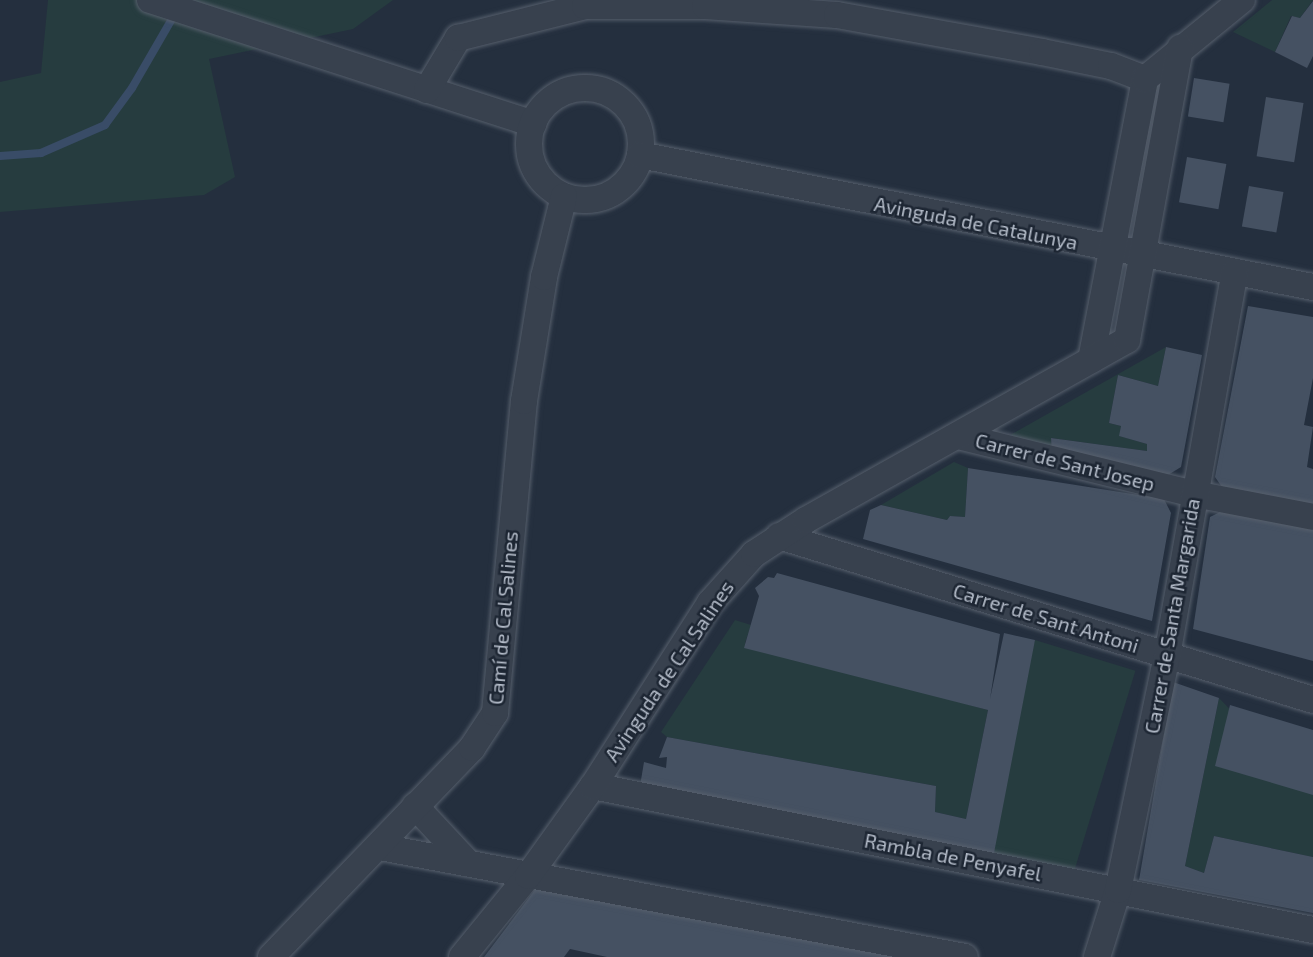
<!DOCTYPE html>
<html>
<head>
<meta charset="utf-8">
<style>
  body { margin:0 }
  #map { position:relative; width:1313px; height:957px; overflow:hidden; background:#242f3e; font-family:"Exo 2",sans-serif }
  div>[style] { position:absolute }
  .green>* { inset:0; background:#263c3f; transform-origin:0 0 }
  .stream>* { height:8px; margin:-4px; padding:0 4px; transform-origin:4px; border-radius:4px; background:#394c67 }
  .building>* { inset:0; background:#455162; transform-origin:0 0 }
  .roads { filter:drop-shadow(0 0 2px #565f6c) drop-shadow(0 0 2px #565f6c) }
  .minor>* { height:26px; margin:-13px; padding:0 13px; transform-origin:13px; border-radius:13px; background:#38414e }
  .minor>.ring { margin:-13px; padding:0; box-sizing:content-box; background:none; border:26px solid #38414e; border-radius:50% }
  span { translate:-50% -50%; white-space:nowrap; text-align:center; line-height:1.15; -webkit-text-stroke:5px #1d2633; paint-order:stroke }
  .street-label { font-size:20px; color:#b4bcc9 }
</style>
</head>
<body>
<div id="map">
  <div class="green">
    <div style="clip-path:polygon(48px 0,393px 0,353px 29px,209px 59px,235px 177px,204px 195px,0 212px,0 82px,41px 73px)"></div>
    <div style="clip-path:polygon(1272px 0,1313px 0,1300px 18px,1291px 16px,1275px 52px,1233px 32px)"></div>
    <div style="clip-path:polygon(1166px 347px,1158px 386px,1118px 375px,1109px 423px,1121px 426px,1120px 436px,1147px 444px,1147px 451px,1051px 438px,1052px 454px,1003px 439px)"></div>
    <div style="clip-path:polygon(954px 462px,968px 468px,965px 517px,950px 516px,947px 520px,881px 505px)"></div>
    <div style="clip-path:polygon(735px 620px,751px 625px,745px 643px,988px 710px,966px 819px,935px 812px,936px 786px,667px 737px,661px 732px)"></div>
    <div style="left:1035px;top:640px;width:105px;height:217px;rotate:17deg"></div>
    <div style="clip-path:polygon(1219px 698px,1313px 795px,1313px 857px,1214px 836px,1204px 873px,1185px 866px)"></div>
  </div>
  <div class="stream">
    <div style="left:0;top:156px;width:41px;rotate:-4.2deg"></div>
    <div style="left:41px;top:153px;width:70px;rotate:-23.6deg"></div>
    <div style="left:105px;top:125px;width:46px;rotate:-53.9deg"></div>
    <div style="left:132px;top:88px;width:88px;rotate:-59.9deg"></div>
  </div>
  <div class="building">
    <div style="clip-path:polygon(1313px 1px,1313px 56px,1307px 68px,1275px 52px,1292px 16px,1300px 18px)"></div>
    <div style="left:1194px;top:78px;width:36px;height:39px;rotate:9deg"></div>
    <div style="left:1266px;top:97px;width:38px;height:60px;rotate:9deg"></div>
    <div style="left:1187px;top:157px;width:40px;height:46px;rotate:10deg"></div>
    <div style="left:1249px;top:186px;width:35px;height:41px;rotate:10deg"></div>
    <div style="clip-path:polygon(1248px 306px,1313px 317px,1313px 378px,1304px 425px,1313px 427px,1307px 467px,1313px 469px,1313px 507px,1224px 490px,1215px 477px)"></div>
    <div style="clip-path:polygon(1166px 347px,1202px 355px,1181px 467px,1168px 475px,1052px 454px,1051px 438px,1147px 451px,1147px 444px,1119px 436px,1121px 426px,1109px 423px,1118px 375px,1158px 386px)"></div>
    <div style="clip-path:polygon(968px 468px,1164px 499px,1171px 513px,1152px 621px,863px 539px,870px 510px,881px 505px,947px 520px,950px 516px,965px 517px)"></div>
    <div style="clip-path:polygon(1224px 510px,1313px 528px,1313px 661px,1193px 629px,1210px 517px)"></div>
    <div style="clip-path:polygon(777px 573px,1000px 634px,990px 699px,1004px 633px,1035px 640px,994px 853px,640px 786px,644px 762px,666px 768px,667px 757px,659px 758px,667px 737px,936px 786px,935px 812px,966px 819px,988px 710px,744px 648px,759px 596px,755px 588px,768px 577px,774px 578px)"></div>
    <div style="clip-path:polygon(1173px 682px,1219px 698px,1185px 866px,1204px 873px,1214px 836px,1313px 857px,1313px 913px,1139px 880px)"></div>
    <div style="clip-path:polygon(1230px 705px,1313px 730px,1313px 795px,1215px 766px)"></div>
    <div style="clip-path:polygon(540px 883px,925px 957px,607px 957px,570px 949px,564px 957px,484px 957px)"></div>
  </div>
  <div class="roads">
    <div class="minor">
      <div style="left:150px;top:0;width:403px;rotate:17.9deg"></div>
      <div class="ring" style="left:529px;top:88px;width:86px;height:86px"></div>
      <div style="left:427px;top:90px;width:61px;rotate:-59.2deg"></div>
      <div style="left:458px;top:38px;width:131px;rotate:-14.1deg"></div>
      <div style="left:585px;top:6px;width:120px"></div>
      <div style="left:705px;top:6px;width:132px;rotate:3.9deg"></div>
      <div style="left:837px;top:15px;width:208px;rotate:10.2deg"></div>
      <div style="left:1042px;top:52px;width:70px;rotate:11.5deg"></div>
      <div style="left:1111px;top:66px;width:36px;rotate:21deg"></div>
      <div style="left:640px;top:155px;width:686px;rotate:11.1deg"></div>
      <div style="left:1091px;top:360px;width:286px;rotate:-79.1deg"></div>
      <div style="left:1145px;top:79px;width:125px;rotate:-39.2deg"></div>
      <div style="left:958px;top:436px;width:243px;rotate:13.8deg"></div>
      <div style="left:1194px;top:494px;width:121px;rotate:10.9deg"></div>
      <div style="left:779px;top:536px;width:559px;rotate:17.07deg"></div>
      <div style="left:593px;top:786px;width:734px;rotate:11.31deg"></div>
      <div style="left:415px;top:806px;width:78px;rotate:47.1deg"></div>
      <div style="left:380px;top:847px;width:595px;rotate:10.65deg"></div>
      <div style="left:271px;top:957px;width:290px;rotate:-46.1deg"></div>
      <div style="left:472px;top:748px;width:42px;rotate:-56.7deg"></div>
      <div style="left:495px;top:713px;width:313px;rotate:-84.7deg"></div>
      <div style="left:524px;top:401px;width:126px;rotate:-80.8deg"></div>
      <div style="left:544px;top:277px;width:83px;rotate:-76.1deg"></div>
      <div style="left:462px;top:957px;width:104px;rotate:-50.8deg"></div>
      <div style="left:528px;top:876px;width:111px;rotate:-54.2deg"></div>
      <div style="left:593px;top:786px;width:217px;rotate:-57.4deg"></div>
      <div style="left:710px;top:603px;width:66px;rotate:-48.1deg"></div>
      <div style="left:754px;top:554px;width:62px;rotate:-33.2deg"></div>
      <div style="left:806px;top:520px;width:368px;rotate:-29.3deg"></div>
      <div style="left:1127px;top:340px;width:297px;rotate:-79.7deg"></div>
      <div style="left:1097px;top:957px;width:70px;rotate:-72.6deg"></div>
      <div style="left:1118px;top:890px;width:239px;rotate:-78.2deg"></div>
      <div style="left:1167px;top:656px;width:390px;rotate:-80deg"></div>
    </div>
  </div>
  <div class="street-label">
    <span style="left:976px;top:223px;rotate:11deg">Avinguda de Catalunya</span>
    <span style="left:1065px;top:462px;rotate:14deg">Carrer de Sant Josep</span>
    <span style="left:1172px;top:616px;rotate:-80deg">Carrer de Santa Margarida</span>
    <span style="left:503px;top:618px;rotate:-85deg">Camí de Cal Salines</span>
    <span style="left:1046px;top:618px;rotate:17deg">Carrer de Sant Antoni</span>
    <span style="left:669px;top:671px;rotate:-56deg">Avinguda de Cal Salines</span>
    <span style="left:953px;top:857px;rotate:11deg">Rambla de Penyafel</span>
  </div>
</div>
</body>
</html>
